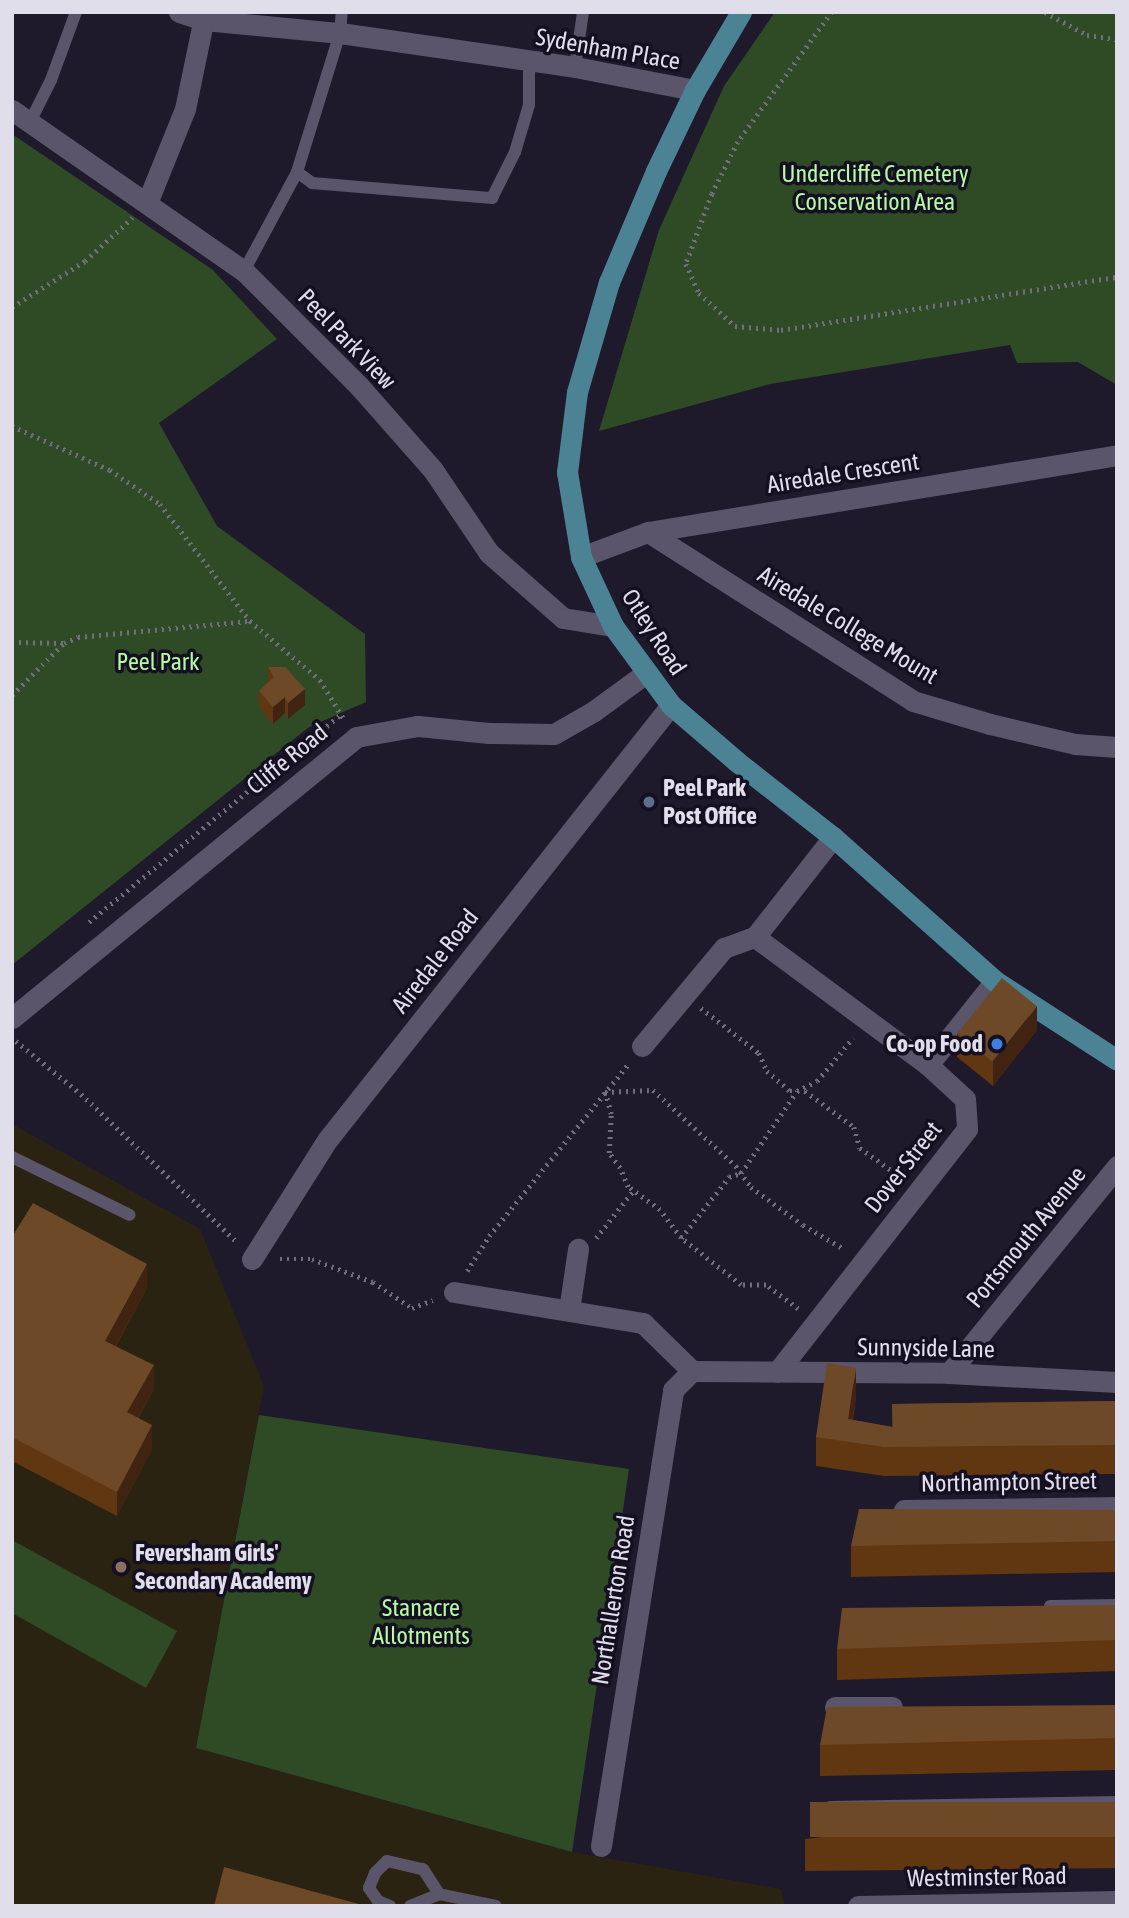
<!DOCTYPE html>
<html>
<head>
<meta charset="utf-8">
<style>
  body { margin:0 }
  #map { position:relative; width:1129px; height:1918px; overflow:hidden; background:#1e192b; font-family:"Asap Condensed",sans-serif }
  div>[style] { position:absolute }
  .education>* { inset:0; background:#2b2312 }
  .green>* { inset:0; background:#2e4b25 }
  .path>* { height:4.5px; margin-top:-2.25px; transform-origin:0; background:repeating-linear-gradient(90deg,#726e7e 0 2px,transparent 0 7px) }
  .lane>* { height:12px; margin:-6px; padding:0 6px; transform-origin:6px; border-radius:6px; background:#5a556a }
  .street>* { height:21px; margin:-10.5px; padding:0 10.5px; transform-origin:10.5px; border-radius:10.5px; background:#5a556a }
  .primary>* { height:21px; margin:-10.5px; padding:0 10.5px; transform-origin:10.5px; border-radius:10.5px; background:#4c8394 }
  .wall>* { inset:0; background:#603710 }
  .shaded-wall>* { inset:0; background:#402311 }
  .building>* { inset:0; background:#6e4928; transform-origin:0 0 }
  .dots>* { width:19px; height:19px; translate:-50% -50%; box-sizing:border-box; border:4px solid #151021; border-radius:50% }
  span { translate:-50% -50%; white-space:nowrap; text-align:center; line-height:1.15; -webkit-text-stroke:7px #151021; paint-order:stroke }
  .street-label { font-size:24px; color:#e1deeb }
  .park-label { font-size:24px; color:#b6faa3 }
  .poi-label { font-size:24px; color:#e1deeb; font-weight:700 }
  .left { translate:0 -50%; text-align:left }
  .right { translate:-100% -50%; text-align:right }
  .frame { position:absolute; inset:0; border:14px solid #e1deeb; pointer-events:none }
</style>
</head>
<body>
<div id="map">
  <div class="education">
    <div style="clip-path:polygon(12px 1124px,200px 1229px,264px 1386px,196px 1748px,572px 1852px,781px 1889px,785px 1906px,12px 1906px)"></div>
  </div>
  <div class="green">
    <div style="clip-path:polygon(775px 12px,1117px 12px,1117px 385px,1078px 362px,1017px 363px,1010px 345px,770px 384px,599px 431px,659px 230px,724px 86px)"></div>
    <div style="clip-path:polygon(12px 134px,213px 270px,277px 339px,159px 423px,217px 526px,365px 634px,366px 702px,309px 727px,12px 965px)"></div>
    <div style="clip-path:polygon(259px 1415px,629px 1469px,572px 1852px,196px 1748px)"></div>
    <div style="clip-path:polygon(12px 1540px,177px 1631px,146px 1688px,12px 1613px)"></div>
  </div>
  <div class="path">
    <div style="left:832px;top:12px;width:160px;rotate:125.9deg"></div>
    <div style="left:738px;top:142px;width:58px;rotate:116.6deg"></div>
    <div style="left:712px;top:194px;width:75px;rotate:110.4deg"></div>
    <div style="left:686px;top:264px;width:32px;rotate:66deg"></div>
    <div style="left:699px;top:293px;width:49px;rotate:42.5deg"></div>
    <div style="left:735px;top:326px;width:46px;rotate:5deg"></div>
    <div style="left:781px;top:330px;width:340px;rotate:-9deg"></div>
    <div style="left:1045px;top:12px;width:48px;rotate:28.7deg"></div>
    <div style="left:1087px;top:35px;width:30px;rotate:8deg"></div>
    <div style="left:12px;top:307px;width:86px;rotate:-32.2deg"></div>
    <div style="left:85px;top:261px;width:64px;rotate:-42.5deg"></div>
    <div style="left:12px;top:426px;width:107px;rotate:24.2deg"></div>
    <div style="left:110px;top:470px;width:60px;rotate:34.2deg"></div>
    <div style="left:160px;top:504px;width:148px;rotate:52.4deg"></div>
    <div style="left:250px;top:621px;width:92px;rotate:40.1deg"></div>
    <div style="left:320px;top:680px;width:46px;rotate:58.4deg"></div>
    <div style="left:12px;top:642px;width:52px;rotate:1.1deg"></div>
    <div style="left:12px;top:695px;width:74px;rotate:-45deg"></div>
    <div style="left:64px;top:643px;width:15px;rotate:-23deg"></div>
    <div style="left:78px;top:637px;width:172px;rotate:-5.3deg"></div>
    <div style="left:89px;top:922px;width:327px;rotate:-39.5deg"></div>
    <div style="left:701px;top:1008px;width:73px;rotate:37.8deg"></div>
    <div style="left:759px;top:1053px;width:20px;rotate:66deg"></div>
    <div style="left:767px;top:1071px;width:30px;rotate:41deg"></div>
    <div style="left:790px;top:1091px;width:15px"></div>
    <div style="left:805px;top:1091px;width:61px;rotate:36.3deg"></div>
    <div style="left:854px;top:1127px;width:22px;rotate:74deg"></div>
    <div style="left:860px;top:1148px;width:50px;rotate:35.3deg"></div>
    <div style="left:16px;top:1041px;width:84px;rotate:39.2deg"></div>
    <div style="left:81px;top:1094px;width:215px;rotate:43.5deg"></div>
    <div style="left:596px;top:1238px;width:60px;rotate:-51.8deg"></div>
    <div style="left:681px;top:1238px;width:78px;rotate:-51.8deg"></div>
    <div style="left:729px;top:1177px;width:13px;rotate:-18deg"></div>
    <div style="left:741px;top:1173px;width:99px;rotate:-55.7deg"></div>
    <div style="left:797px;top:1091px;width:22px;rotate:-27deg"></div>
    <div style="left:817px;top:1081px;width:56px;rotate:-50.1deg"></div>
    <div style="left:280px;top:1259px;width:32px"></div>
    <div style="left:312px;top:1259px;width:65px;rotate:20.7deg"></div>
    <div style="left:373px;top:1282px;width:47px;rotate:33.7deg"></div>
    <div style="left:412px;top:1308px;width:22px;rotate:-21deg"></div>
    <div style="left:467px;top:1271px;width:41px;rotate:-57.8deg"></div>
    <div style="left:489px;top:1236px;width:223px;rotate:-51deg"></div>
    <div style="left:798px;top:1309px;width:40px;rotate:-143deg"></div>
    <div style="left:766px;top:1285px;width:25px;rotate:180deg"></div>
    <div style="left:741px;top:1285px;width:76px;rotate:-141.9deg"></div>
    <div style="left:681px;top:1238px;width:35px;rotate:-127deg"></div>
    <div style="left:660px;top:1210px;width:39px;rotate:-144deg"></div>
    <div style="left:628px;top:1187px;width:21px;rotate:-113deg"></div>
    <div style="left:620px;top:1168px;width:19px;rotate:-126deg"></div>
    <div style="left:609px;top:1153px;width:39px;rotate:-87deg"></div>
    <div style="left:611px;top:1114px;width:23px;rotate:-105deg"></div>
    <div style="left:605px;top:1092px;width:48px;rotate:-2.4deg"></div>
    <div style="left:653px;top:1090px;width:113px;rotate:42.5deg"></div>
    <div style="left:736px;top:1166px;width:26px;rotate:54deg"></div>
    <div style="left:751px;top:1187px;width:64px;rotate:36.2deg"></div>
    <div style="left:803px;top:1225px;width:48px;rotate:30.3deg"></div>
  </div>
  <div class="lane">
    <div style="left:575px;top:67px;width:56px;rotate:-81.7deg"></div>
    <div style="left:30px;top:122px;width:47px;rotate:-63.4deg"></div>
    <div style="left:51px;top:80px;width:72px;rotate:-69.8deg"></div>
    <div style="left:297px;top:172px;width:19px;rotate:36deg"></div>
    <div style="left:312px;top:183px;width:181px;rotate:4.8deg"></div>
    <div style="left:492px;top:198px;width:51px;rotate:-63.4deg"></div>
    <div style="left:515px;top:152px;width:49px;rotate:-73.4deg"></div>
    <div style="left:529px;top:105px;width:43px;rotate:-90deg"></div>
    <div style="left:244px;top:271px;width:112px;rotate:-61.8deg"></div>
    <div style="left:297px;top:172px;width:145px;rotate:-72.8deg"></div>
    <div style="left:340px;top:33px;width:21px;rotate:-85deg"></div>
    <div style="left:12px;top:1157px;width:131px;rotate:26.2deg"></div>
    <div style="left:1050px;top:1606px;width:67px;rotate:-0.9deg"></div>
    <div style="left:830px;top:1807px;width:287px;rotate:-1deg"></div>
    <div style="left:390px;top:1906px;width:13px;rotate:-157deg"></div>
    <div style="left:378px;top:1901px;width:16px;rotate:-125deg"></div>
    <div style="left:369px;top:1888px;width:16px;rotate:-68deg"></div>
    <div style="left:375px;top:1873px;width:17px;rotate:-45deg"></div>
    <div style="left:387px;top:1861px;width:37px;rotate:13deg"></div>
    <div style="left:423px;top:1869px;width:30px;rotate:57deg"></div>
    <div style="left:410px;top:1906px;width:31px;rotate:-22deg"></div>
    <div style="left:439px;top:1894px;width:58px;rotate:11.9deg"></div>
  </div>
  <div class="street">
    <div style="left:179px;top:12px;width:26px;rotate:18deg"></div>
    <div style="left:204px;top:20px;width:137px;rotate:5.5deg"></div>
    <div style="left:340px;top:33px;width:237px;rotate:8.2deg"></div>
    <div style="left:575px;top:67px;width:122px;rotate:10.9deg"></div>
    <div style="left:12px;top:110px;width:282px;rotate:34.8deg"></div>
    <div style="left:244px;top:271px;width:163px;rotate:45deg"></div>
    <div style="left:359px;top:386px;width:112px;rotate:48.6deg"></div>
    <div style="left:433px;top:470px;width:100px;rotate:56deg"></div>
    <div style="left:489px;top:553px;width:98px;rotate:41.3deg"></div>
    <div style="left:563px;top:618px;width:51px;rotate:9.1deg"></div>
    <div style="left:147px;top:203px;width:101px;rotate:-68deg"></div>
    <div style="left:185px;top:109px;width:99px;rotate:-78.3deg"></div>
    <div style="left:648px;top:532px;width:314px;rotate:32.5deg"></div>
    <div style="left:913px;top:701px;width:80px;rotate:16.6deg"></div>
    <div style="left:990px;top:724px;width:87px;rotate:13.2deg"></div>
    <div style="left:1075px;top:744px;width:42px;rotate:4.1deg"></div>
    <div style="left:581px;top:557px;width:72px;rotate:-20.5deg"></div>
    <div style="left:648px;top:532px;width:475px;rotate:-9.3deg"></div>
    <div style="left:755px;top:937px;width:215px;rotate:36.5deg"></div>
    <div style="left:928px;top:1065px;width:50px;rotate:42.6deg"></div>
    <div style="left:965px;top:1099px;width:30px;rotate:86deg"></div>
    <div style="left:967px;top:1129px;width:308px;rotate:128deg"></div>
    <div style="left:12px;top:1018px;width:444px;rotate:-39.2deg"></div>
    <div style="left:356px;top:737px;width:63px;rotate:-10.1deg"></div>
    <div style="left:418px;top:726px;width:71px;rotate:5.6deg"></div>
    <div style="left:489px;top:733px;width:65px;rotate:0.9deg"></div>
    <div style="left:554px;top:734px;width:46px;rotate:-29.9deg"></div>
    <div style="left:594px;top:711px;width:64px;rotate:-36.2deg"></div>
    <div style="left:642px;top:1046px;width:128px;rotate:-50.1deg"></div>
    <div style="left:724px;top:948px;width:33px;rotate:-20deg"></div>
    <div style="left:755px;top:937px;width:127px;rotate:-52deg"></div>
    <div style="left:928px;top:1065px;width:107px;rotate:-51.4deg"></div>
    <div style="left:252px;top:1259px;width:142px;rotate:-57.7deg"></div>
    <div style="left:328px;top:1139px;width:553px;rotate:-51.68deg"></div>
    <div style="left:454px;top:1292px;width:192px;rotate:9.3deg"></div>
    <div style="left:643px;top:1323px;width:69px;rotate:44.4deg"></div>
    <div style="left:569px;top:1310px;width:62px;rotate:-81.6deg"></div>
    <div style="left:692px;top:1371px;width:257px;rotate:0.4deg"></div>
    <div style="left:949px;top:1373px;width:168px;rotate:3.1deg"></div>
    <div style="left:949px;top:1373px;width:267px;rotate:-50.9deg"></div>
    <div style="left:904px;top:1510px;width:213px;rotate:-0.8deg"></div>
    <div style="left:835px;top:1707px;width:57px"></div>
    <div style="left:601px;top:1846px;width:462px;rotate:-81deg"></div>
    <div style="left:673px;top:1390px;width:27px;rotate:-45deg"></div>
    <div style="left:858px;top:1906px;width:259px;rotate:-1.1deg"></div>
  </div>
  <div class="primary">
    <div style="left:741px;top:12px;width:91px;rotate:120.5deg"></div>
    <div style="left:695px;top:90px;width:90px;rotate:115.7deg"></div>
    <div style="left:656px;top:171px;width:121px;rotate:112.9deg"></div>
    <div style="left:609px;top:282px;width:115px;rotate:106.2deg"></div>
    <div style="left:577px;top:392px;width:81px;rotate:97.1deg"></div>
    <div style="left:567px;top:472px;width:86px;rotate:80.6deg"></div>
    <div style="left:581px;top:557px;width:76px;rotate:65.1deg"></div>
    <div style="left:613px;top:626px;width:98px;rotate:53.7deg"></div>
    <div style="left:671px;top:705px;width:86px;rotate:40.7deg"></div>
    <div style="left:736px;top:761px;width:123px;rotate:38.1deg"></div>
    <div style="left:833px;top:837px;width:217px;rotate:41.6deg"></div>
    <div style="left:995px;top:981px;width:145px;rotate:32.9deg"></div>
  </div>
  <div class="wall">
    <div style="clip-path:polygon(268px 667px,305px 705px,288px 719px,285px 713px,273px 724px,259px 707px,259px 691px,268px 682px)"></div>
    <div style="clip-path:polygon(1037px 1030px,993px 1086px,957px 1057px,957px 1033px)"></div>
    <div style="clip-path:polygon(12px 1237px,147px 1288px,116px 1346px,154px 1389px,138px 1418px,152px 1449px,117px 1516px,12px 1461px)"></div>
    <div style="clip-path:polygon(856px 1396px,853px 1420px,892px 1427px,892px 1404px,1117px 1401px,1117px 1474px,884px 1476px,816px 1466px,816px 1437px)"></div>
    <div style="clip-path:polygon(1117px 1510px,1117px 1572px,851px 1577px,851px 1546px)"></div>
    <div style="clip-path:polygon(1117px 1605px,1117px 1671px,837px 1680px,837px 1649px)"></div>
    <div style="clip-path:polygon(1117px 1705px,1117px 1770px,820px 1776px,820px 1745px)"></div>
    <div style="clip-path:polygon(1117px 1802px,1117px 1868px,805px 1871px,805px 1839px)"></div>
  </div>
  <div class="shaded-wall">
    <div style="clip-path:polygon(305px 689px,305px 705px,288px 719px,288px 703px)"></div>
    <div style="clip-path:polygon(285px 697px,285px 713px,273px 724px,273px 707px)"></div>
    <div style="clip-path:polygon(1037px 1006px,1037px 1030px,993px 1086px,993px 1061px)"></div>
    <div style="clip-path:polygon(147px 1264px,147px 1288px,105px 1365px,105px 1341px)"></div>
    <div style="clip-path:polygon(154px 1365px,154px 1389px,127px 1436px,127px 1412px)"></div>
    <div style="clip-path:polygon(856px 1368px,856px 1396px,849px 1442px,848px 1419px)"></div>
    <div style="clip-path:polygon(152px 1425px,152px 1449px,117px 1516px,117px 1492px)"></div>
  </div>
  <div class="building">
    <div style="clip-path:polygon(268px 667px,285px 667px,305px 689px,288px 703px,285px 697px,273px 707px,259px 691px,274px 677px)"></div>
    <div style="left:1002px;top:978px;width:45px;height:71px;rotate:39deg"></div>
    <div style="clip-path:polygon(33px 1203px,147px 1264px,105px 1341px,154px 1365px,127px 1412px,152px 1425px,117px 1492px,12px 1437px,12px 1237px)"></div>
    <div style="clip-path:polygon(827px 1363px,856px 1368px,848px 1419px,893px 1427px,892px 1404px,1117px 1401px,1117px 1445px,884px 1447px,816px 1437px)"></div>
    <div style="clip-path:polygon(859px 1509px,1117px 1510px,1117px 1541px,851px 1546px)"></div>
    <div style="clip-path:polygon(1117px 1605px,1117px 1640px,837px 1649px,842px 1608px)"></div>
    <div style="clip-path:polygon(1117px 1705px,1117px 1738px,820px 1745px,827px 1707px)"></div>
    <div style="left:1117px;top:1802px;width:35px;height:307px;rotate:90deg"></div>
    <div style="clip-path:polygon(224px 1867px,366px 1906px,214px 1906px)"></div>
  </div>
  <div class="dots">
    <div style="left:649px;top:802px;background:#5c6f8a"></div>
    <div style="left:997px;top:1044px;background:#3f7fe0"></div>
    <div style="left:121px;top:1567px;background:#8d6e63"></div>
  </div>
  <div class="street-label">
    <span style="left:608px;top:49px;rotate:10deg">Sydenham Place</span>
    <span style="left:347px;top:339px;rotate:46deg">Peel Park View</span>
    <span style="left:843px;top:473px;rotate:-9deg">Airedale Crescent</span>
    <span style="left:848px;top:625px;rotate:31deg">Airedale College Mount</span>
    <span style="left:654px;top:632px;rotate:57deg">Otley Road</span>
    <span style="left:287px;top:759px;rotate:-39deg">Cliffe Road</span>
    <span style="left:435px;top:961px;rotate:-52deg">Airedale Road</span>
    <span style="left:903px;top:1167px;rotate:-52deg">Dover Street</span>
    <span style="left:1026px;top:1237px;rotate:-51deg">Portsmouth Avenue</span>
    <span style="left:926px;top:1348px;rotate:1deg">Sunnyside Lane</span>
    <span style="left:1009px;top:1482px;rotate:-1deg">Northampton Street</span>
    <span style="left:613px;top:1600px;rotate:-81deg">Northallerton Road</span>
    <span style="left:987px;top:1877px;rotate:-1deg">Westminster Road</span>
  </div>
  <div class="park-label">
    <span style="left:875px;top:188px">Undercliffe Cemetery<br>Conservation Area</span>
    <span style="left:158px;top:662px">Peel Park</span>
    <span style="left:421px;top:1622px">Stanacre<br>Allotments</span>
  </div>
  <div class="poi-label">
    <span class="left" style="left:663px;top:802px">Peel Park<br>Post Office</span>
    <span class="right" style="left:983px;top:1044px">Co-op Food</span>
    <span class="left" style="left:135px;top:1567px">Feversham Girls'<br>Secondary Academy</span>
  </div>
  <div class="frame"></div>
</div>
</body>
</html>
